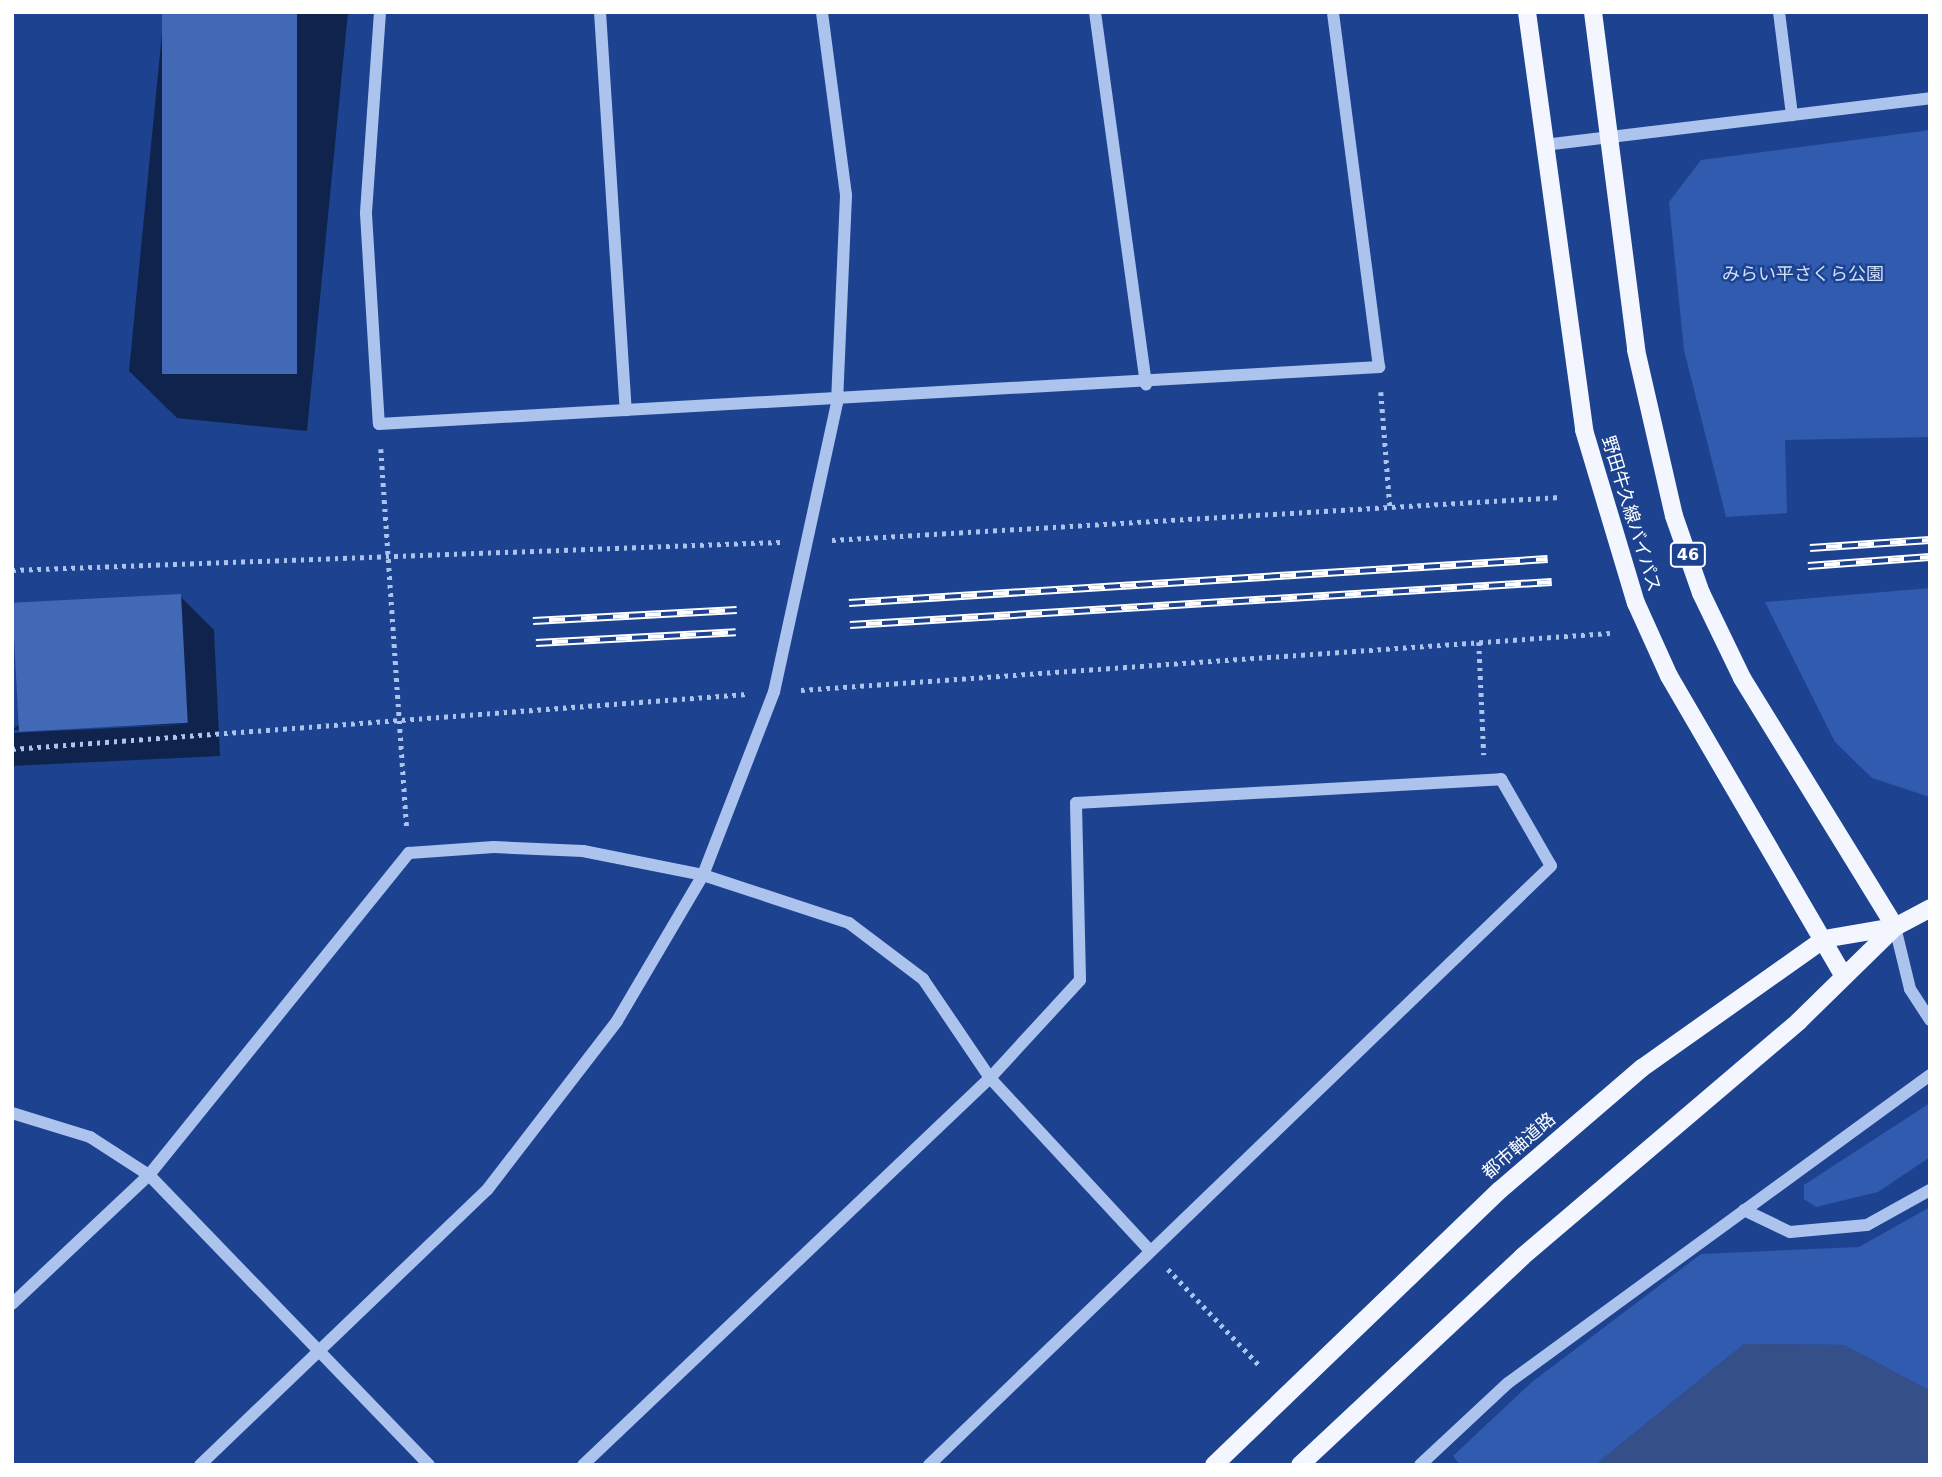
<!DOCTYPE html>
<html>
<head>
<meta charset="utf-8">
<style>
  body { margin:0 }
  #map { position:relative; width:1942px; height:1477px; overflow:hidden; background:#1d4390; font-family:"DejaVu Sans","Noto Sans JP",sans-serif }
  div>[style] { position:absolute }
  .green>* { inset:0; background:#305bae }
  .water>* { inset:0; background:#355089 }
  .shadow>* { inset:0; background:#0007 }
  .building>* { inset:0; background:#4169b6; transform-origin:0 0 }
  .path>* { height:4.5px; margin-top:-2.25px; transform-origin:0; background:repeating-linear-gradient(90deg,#acc3ee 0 3.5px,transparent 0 8.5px) }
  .minor>* { height:12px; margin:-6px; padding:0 6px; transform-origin:6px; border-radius:6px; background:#acc3ee }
  .major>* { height:18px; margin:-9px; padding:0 9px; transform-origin:9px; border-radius:9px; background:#f3f6ff }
  .rail>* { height:8px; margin-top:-4px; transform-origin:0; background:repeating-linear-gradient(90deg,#1d4390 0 16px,#fff 0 32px); box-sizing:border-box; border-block:2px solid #fff }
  span { translate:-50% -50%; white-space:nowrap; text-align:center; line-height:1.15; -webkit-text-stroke:5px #1d4390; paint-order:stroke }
  .shield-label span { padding:2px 5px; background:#1d4390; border:2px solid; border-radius:5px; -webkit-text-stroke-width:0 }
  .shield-label { font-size:16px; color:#fff; font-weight:700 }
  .park-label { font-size:18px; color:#d2e0fa }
  .street-label { font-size:18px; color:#fff }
  .frame { position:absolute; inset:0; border:14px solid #fff; pointer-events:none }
</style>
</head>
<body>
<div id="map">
  <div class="green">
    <div style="clip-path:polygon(1930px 130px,1930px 437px,1785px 440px,1787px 513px,1726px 517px,1684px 350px,1669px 202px,1701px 160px)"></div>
    <div style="clip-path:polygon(1930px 588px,1930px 797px,1872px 778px,1835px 742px,1765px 602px)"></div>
    <div style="clip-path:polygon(1930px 1103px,1930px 1157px,1878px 1192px,1816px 1207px,1804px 1199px,1804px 1185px)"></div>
    <div style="clip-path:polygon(1930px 1207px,1930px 1391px,1844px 1345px,1744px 1344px,1595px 1465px,1460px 1465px,1453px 1456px,1532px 1382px,1701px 1254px,1859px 1247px)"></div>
  </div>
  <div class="water">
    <div style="clip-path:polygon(1744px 1344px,1844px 1345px,1930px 1391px,1930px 1465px,1595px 1465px)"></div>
  </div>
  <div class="shadow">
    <div style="clip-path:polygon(164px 12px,348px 12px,307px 431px,177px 418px,129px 371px)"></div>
    <div style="clip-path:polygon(180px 596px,214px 630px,220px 756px,12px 766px,12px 733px,196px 724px,12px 730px)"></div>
  </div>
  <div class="building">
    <div style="left:162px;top:12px;width:135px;height:362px"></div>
    <div style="left:181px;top:594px;width:129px;height:169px;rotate:87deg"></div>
  </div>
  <div class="path">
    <div style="left:1381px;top:392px;width:115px;rotate:85.5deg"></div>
    <div style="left:381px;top:449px;width:380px;rotate:86.1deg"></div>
    <div style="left:832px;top:540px;width:729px;rotate:-3.38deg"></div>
    <div style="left:12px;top:570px;width:770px;rotate:-2.09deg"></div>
    <div style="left:1479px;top:642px;width:113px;rotate:87.5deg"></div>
    <div style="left:801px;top:690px;width:811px;rotate:-4.03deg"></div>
    <div style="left:12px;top:749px;width:737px;rotate:-4.28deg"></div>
    <div style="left:1168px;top:1269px;width:132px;rotate:46.5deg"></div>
  </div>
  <div class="minor">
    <div style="left:380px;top:12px;width:202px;rotate:94deg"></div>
    <div style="left:366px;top:214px;width:210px;rotate:86.5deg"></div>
    <div style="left:379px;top:424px;width:1002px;rotate:-3.26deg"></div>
    <div style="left:1379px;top:367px;width:358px;rotate:-97.4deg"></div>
    <div style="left:600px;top:12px;width:399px;rotate:86.3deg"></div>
    <div style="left:1095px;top:12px;width:376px;rotate:82.2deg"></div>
    <div style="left:1779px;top:12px;width:104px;rotate:82.8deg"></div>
    <div style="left:1544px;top:145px;width:389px;rotate:-6.9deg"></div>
    <div style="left:1895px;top:927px;width:64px;rotate:76.4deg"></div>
    <div style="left:1910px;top:989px;width:37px;rotate:57deg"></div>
    <div style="left:12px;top:1113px;width:82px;rotate:17.1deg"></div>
    <div style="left:90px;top:1137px;width:70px;rotate:32.8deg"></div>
    <div style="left:149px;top:1175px;width:403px;rotate:46deg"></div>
    <div style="left:1744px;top:1210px;width:51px;rotate:25.6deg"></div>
    <div style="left:1790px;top:1232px;width:77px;rotate:-5.2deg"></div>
    <div style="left:1867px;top:1225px;width:72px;rotate:-29.1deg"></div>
    <div style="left:12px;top:1304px;width:188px;rotate:-43.3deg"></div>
    <div style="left:149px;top:1175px;width:414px;rotate:-51.1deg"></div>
    <div style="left:409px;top:853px;width:85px;rotate:-4deg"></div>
    <div style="left:494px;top:847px;width:89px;rotate:2.6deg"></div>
    <div style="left:583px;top:851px;width:122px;rotate:11.3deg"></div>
    <div style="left:703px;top:875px;width:154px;rotate:18.2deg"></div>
    <div style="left:849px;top:923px;width:93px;rotate:37.1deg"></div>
    <div style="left:923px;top:979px;width:120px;rotate:55.9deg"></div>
    <div style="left:990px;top:1078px;width:236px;rotate:47.2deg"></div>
    <div style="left:200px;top:1465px;width:397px;rotate:-43.8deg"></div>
    <div style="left:487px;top:1190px;width:213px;rotate:-52.4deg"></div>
    <div style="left:617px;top:1021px;width:169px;rotate:-59.5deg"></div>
    <div style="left:703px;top:875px;width:196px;rotate:-68.8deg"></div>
    <div style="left:774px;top:692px;width:297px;rotate:-77.7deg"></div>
    <div style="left:837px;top:402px;width:207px;rotate:-87.5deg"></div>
    <div style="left:846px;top:195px;width:185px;rotate:-97.5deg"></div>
    <div style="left:583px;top:1465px;width:562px;rotate:-43.56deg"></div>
    <div style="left:990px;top:1078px;width:133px;rotate:-47.4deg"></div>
    <div style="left:1080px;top:980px;width:177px;rotate:-91.3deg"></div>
    <div style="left:1076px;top:803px;width:426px;rotate:-3.2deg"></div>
    <div style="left:1501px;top:779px;width:100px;rotate:60.1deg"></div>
    <div style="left:1551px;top:866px;width:864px;rotate:136.08deg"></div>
    <div style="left:1420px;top:1465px;width:120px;rotate:-43deg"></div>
    <div style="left:1508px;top:1383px;width:522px;rotate:-36.12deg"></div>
  </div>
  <div class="major">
    <div style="left:1527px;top:12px;width:422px;rotate:82.2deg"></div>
    <div style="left:1584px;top:430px;width:181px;rotate:73.3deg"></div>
    <div style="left:1636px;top:603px;width:80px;rotate:65.7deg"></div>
    <div style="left:1669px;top:676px;width:348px;rotate:59.8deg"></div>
    <div style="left:1593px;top:12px;width:341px;rotate:82.7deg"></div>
    <div style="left:1636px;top:350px;width:170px;rotate:77.1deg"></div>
    <div style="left:1674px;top:516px;width:82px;rotate:70.7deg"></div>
    <div style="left:1701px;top:593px;width:94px;rotate:64.2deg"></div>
    <div style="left:1742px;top:678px;width:292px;rotate:58.4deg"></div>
    <div style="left:1214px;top:1465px;width:397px;rotate:-43.9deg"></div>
    <div style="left:1500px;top:1190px;width:187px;rotate:-40.7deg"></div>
    <div style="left:1642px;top:1068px;width:223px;rotate:-35.3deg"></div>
    <div style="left:1824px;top:939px;width:72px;rotate:-9.6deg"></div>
    <div style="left:1300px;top:1465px;width:304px;rotate:-43.1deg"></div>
    <div style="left:1522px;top:1257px;width:364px;rotate:-40.4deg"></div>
    <div style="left:1799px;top:1021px;width:134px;rotate:-44.4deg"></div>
    <div style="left:1895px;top:927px;width:40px;rotate:-28deg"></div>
  </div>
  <div class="rail">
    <div style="left:1810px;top:548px;width:120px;rotate:-3.8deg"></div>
    <div style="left:1808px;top:566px;width:122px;rotate:-4.2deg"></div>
    <div style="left:849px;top:603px;width:700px;rotate:-3.6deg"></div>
    <div style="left:533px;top:621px;width:204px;rotate:-3.1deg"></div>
    <div style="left:850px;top:625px;width:703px;rotate:-3.51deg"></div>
    <div style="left:536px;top:643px;width:200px;rotate:-3.1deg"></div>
  </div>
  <div class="shield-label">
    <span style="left:1688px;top:555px">46</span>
  </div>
  <div class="park-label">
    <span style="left:1803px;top:274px">みらい平さくら公園</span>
  </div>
  <div class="street-label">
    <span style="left:1631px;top:514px;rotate:73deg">野田牛久線バイパス</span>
    <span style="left:1519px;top:1146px;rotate:-41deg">都市軸道路</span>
  </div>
  <div class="frame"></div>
</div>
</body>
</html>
